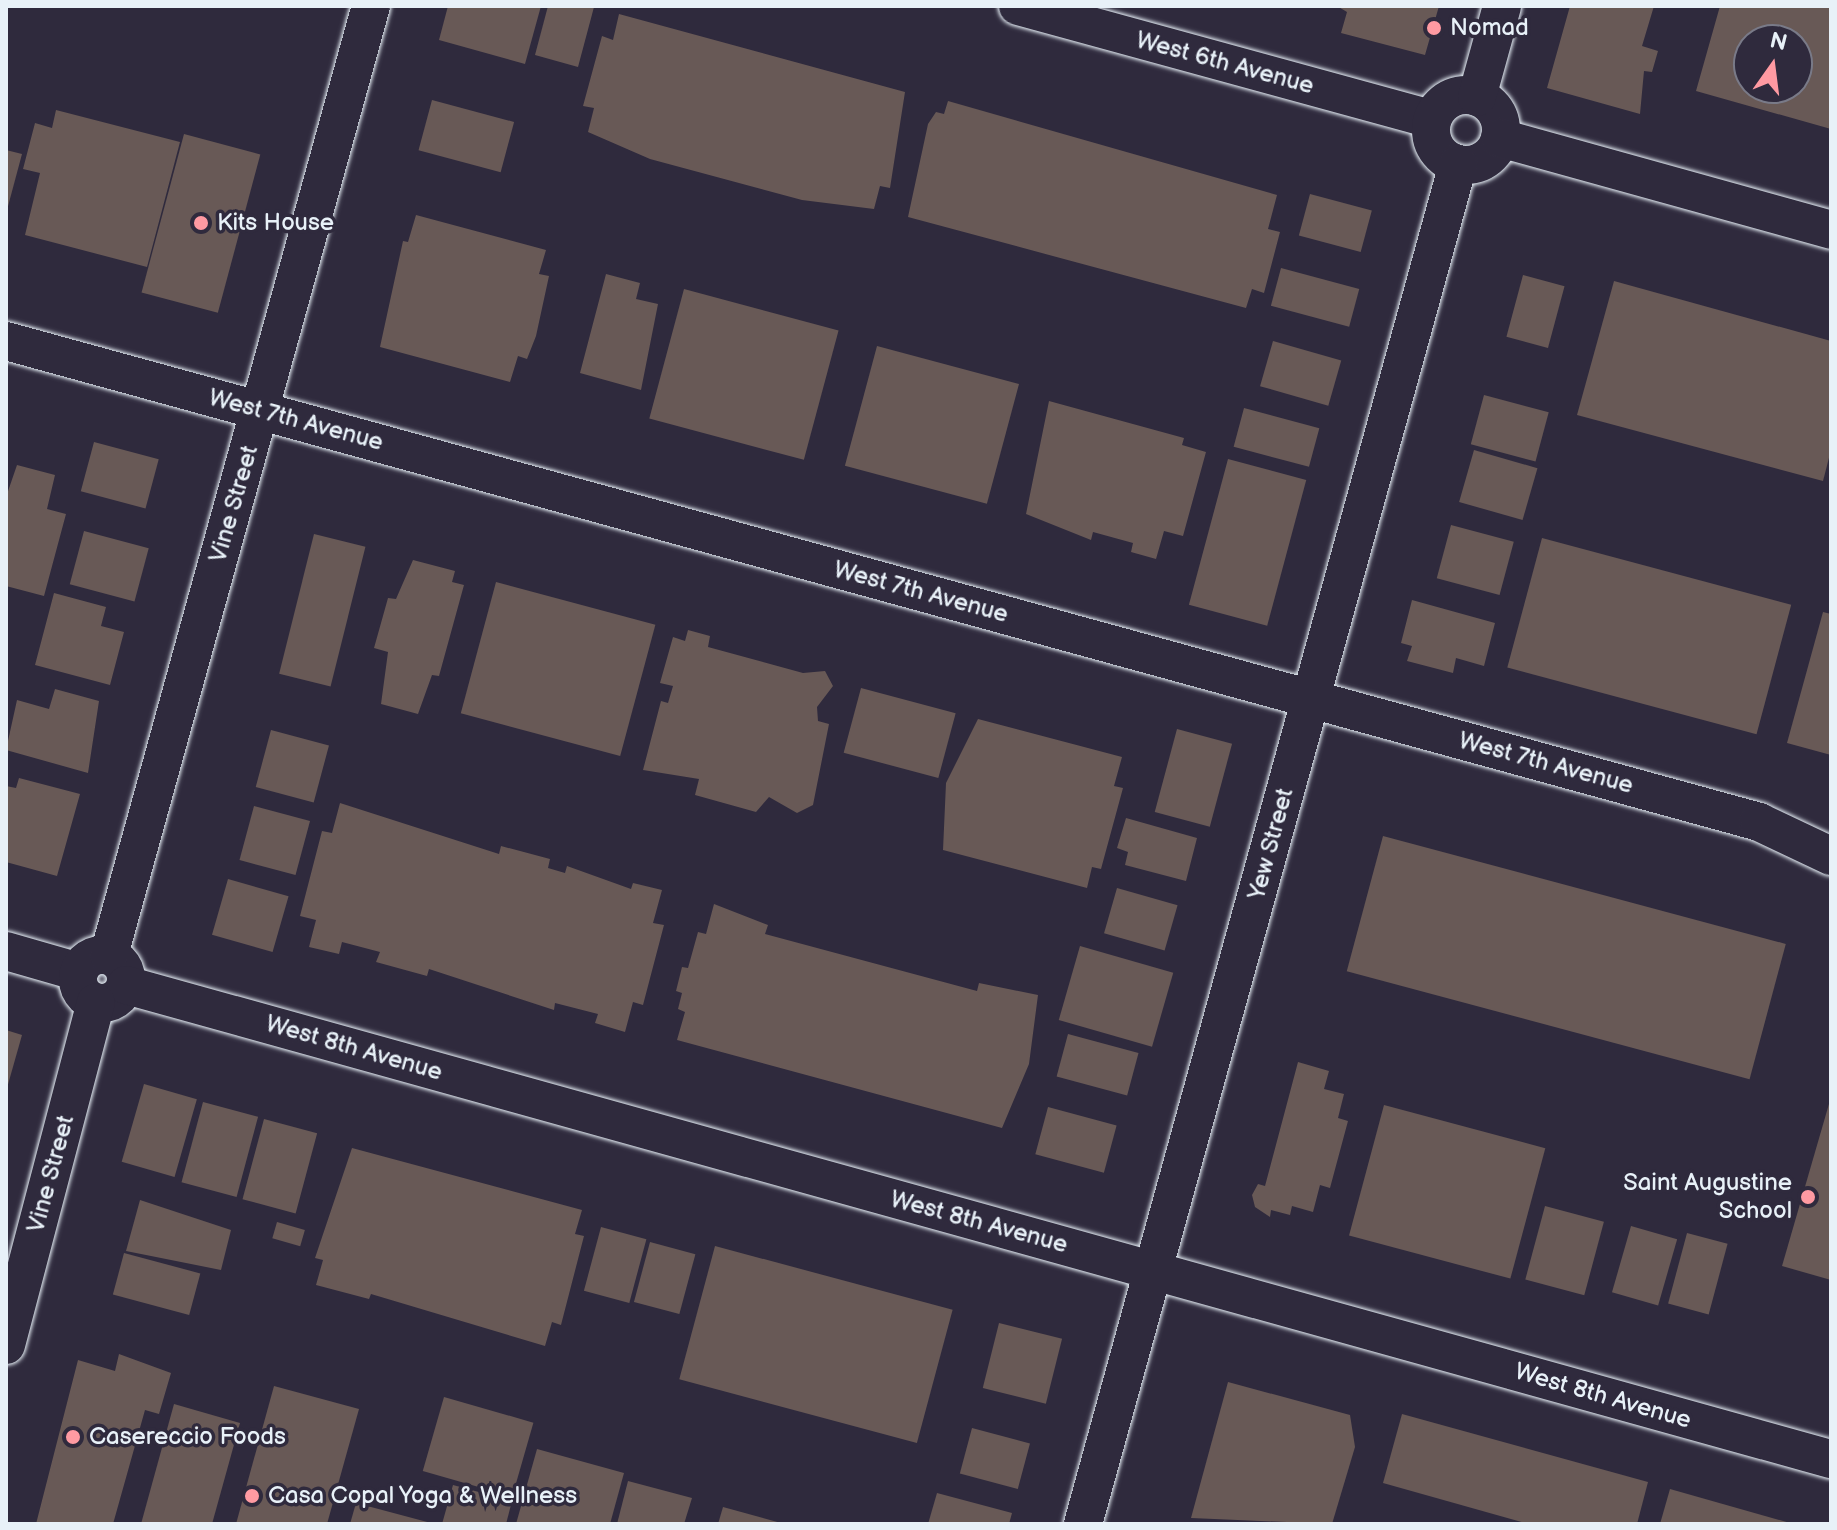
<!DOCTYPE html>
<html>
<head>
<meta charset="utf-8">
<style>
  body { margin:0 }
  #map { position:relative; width:1837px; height:1530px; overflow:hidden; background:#2f2a3d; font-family:"Balsamiq Sans",sans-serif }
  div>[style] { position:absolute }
  .building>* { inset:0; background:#685956; transform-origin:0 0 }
  .roads { filter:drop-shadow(0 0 2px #e8f1f8) drop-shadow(0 0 2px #e8f1f8) }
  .minor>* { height:38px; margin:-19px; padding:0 19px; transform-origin:19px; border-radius:19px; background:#2f2a3d }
  .minor>.ring { margin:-19px; padding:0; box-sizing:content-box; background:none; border:38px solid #2f2a3d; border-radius:50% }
  .dots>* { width:22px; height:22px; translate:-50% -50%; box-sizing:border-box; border:4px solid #2f2a3d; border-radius:50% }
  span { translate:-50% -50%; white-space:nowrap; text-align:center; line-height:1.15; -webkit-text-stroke:7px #2f2a3d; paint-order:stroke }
  .poi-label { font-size:24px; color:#e8f1f8 }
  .left { translate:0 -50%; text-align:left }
  .right { translate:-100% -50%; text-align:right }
  .street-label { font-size:24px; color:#e8f1f8 }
  .frame { position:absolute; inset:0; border:8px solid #e8f1f8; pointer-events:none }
  .north { position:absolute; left:1733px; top:24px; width:80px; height:80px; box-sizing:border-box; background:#2f2a3d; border:2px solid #797a88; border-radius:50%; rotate:14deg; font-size:22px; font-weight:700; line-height:32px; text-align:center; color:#e8f1f8 }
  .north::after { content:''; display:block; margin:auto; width:28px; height:36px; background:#ff9aa2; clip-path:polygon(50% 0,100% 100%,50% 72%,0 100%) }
</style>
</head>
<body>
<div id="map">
  <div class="building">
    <div style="clip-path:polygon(448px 6px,541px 6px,525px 64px,439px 40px)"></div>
    <div style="clip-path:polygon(548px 6px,594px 7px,578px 67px,535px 55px)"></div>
    <div style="clip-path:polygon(1337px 6px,1439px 6px,1425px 55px,1341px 33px,1347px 12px)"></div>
    <div style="clip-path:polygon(1570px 6px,1654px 6px,1642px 46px,1658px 51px,1652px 72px,1644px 71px,1640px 114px,1547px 88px)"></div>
    <div style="clip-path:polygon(evenodd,1720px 6px,1831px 6px,1831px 129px,1696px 91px,1720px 6px,1749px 40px,1797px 40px,1797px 88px,1749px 88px,1749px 40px)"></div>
    <div style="clip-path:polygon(619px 14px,905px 92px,890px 188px,880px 186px,874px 209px,802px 200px,650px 159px,588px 132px,594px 108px,583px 106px,602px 36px,613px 40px)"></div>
    <div style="left:432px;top:100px;width:85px;height:52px;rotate:15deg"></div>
    <div style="clip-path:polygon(948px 101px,1277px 195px,1268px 229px,1280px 232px,1264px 293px,1252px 289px,1246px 308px,908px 217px,928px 124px,936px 112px,944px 114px)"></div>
    <div style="clip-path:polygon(56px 110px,180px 142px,147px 267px,25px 235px,40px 173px,23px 169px,35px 123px,52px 128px)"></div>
    <div style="left:184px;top:134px;width:79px;height:164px;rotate:15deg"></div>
    <div style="clip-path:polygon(6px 150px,22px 154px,7px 210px,6px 210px)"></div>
    <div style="left:1310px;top:194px;width:64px;height:43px;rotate:15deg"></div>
    <div style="clip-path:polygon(416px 215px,546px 250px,539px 274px,549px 276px,536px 336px,527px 359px,518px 356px,510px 382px,380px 347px,403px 241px,408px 242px)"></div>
    <div style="left:1281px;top:268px;width:81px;height:39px;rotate:15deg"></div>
    <div style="clip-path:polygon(606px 274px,640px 283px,636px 299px,658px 304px,641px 390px,580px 373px)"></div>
    <div style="left:1523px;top:275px;width:43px;height:64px;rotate:15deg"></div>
    <div style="clip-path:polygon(1614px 281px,1831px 341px,1831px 450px,1823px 481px,1577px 415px)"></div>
    <div style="left:684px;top:289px;width:160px;height:134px;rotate:15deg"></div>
    <div style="left:1273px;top:341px;width:71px;height:47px;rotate:16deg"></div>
    <div style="left:877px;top:346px;width:147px;height:124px;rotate:15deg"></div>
    <div style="left:1484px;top:395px;width:67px;height:51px;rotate:15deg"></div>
    <div style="clip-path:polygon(1049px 401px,1184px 438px,1182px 445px,1206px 452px,1183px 536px,1164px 531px,1156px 559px,1131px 552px,1133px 543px,1093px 532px,1091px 540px,1026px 514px)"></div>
    <div style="left:1244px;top:408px;width:78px;height:40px;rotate:15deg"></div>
    <div style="left:94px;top:442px;width:67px;height:51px;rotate:15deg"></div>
    <div style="left:1474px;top:450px;width:66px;height:54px;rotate:16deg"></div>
    <div style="left:1228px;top:459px;width:81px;height:151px;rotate:15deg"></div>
    <div style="clip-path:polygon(17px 465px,55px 475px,47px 509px,66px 514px,44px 596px,6px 586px,6px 497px)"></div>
    <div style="left:1451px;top:525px;width:65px;height:55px;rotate:15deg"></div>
    <div style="left:84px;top:531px;width:67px;height:55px;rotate:15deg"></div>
    <div style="left:314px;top:534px;width:53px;height:144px;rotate:14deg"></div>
    <div style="left:1542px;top:538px;width:258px;height:134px;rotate:15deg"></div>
    <div style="clip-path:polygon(413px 560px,455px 571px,452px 582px,464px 585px,439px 676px,432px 675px,418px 714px,381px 704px,388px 652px,374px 648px,388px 598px,396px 599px)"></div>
    <div style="left:496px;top:582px;width:165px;height:136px;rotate:15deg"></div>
    <div style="clip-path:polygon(54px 593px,106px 607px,101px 626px,124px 632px,110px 685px,35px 665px)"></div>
    <div style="clip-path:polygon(1412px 600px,1495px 623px,1484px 666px,1456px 658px,1453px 673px,1407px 661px,1412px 646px,1401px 643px)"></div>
    <div style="clip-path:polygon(1823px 612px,1831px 614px,1831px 755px,1787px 743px)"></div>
    <div style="clip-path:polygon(688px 630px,710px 636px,708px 647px,803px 673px,825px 671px,833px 686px,817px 707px,818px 721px,829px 724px,813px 805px,797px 813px,769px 797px,756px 812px,695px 795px,699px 779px,643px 770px,661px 701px,668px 703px,673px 686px,660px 683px,673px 637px,685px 641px)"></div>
    <div style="left:861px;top:688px;width:98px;height:67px;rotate:15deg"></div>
    <div style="clip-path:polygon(55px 689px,99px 701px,88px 773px,6px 750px,17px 700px,49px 709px)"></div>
    <div style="clip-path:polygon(978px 719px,1122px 757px,1114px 786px,1123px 788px,1101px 869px,1092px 867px,1087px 888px,943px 850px,946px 783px)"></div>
    <div style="left:1177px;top:729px;width:57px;height:86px;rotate:15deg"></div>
    <div style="left:271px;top:730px;width:60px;height:59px;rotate:15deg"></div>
    <div style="clip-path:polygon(19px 778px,80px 794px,57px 876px,6px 862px,6px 786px,16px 788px)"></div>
    <div style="clip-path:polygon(340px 803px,499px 854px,501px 846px,550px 859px,548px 868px,565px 873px,567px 866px,631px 889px,633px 883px,662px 890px,653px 923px,664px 925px,643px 1005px,633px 1002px,625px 1032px,595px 1023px,598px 1014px,555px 1003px,554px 1010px,429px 969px,427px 976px,376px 962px,380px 952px,342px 942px,339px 954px,309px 947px,316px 920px,300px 916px,322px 831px,332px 833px)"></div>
    <div style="left:254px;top:806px;width:58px;height:56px;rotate:15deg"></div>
    <div style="clip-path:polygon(1126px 818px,1197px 838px,1186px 881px,1125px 865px,1128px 852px,1117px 848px)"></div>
    <div style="left:1383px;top:836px;width:417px;height:140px;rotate:15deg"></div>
    <div style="left:228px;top:879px;width:63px;height:58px;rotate:16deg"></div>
    <div style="left:1117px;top:888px;width:63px;height:47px;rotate:16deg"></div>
    <div style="clip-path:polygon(714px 904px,768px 925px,765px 934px,977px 991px,979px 983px,1038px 995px,1029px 1064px,1002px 1128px,677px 1040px,685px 1012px,678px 1009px,682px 993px,676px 991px,682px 967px,688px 968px,698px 932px,706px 934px)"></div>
    <div style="left:1080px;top:946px;width:97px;height:77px;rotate:16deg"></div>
    <div style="clip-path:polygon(6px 1030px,22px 1035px,7px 1088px,6px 1088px)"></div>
    <div style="left:1068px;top:1034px;width:73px;height:44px;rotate:15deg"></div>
    <div style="clip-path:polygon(1298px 1062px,1329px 1071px,1324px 1089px,1344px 1094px,1338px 1118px,1348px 1121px,1330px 1188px,1320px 1185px,1313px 1212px,1292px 1206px,1290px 1215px,1271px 1210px,1270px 1217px,1255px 1207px,1252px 1195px,1258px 1184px,1265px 1186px)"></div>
    <div style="left:144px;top:1084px;width:55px;height:81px;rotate:16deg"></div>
    <div style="clip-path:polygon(1831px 1097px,1831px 1280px,1782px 1266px)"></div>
    <div style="left:203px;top:1102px;width:57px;height:83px;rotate:15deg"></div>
    <div style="left:1384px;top:1105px;width:167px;height:135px;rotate:15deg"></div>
    <div style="left:1048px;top:1107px;width:71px;height:49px;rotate:15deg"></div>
    <div style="left:264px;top:1119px;width:55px;height:83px;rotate:15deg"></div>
    <div style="clip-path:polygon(352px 1148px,582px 1210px,575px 1234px,584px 1236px,561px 1325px,552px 1322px,545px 1346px,371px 1294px,369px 1299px,316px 1285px,323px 1260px,315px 1258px)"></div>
    <div style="clip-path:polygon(140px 1200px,231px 1230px,221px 1270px,126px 1251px)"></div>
    <div style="left:1545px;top:1206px;width:61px;height:76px;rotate:15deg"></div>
    <div style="left:277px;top:1222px;width:29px;height:17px;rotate:16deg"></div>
    <div style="left:1631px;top:1226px;width:48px;height:69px;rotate:16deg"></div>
    <div style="left:601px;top:1227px;width:47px;height:66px;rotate:15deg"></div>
    <div style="left:1687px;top:1233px;width:42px;height:73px;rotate:15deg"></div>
    <div style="left:650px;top:1242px;width:47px;height:62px;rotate:15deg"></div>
    <div style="left:715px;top:1246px;width:246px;height:138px;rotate:15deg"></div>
    <div style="left:124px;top:1253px;width:79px;height:43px;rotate:15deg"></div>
    <div style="left:999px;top:1323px;width:65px;height:67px;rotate:14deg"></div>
    <div style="clip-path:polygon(119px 1354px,171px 1373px,159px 1414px,145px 1410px,113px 1524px,36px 1524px,78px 1360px,115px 1371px)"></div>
    <div style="clip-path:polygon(1228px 1382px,1350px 1415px,1355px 1447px,1332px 1524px,1191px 1518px)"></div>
    <div style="clip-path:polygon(274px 1386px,359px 1409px,327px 1524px,236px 1524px)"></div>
    <div style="left:444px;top:1397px;width:93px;height:77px;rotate:16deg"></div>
    <div style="clip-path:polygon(174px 1404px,240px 1423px,212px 1524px,141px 1524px)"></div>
    <div style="clip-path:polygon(1402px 1414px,1648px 1482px,1637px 1524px,1529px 1524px,1383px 1483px)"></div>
    <div style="left:972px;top:1428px;width:60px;height:47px;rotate:15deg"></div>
    <div style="clip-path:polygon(537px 1449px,624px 1473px,610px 1524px,516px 1524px)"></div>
    <div style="clip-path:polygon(628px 1481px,692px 1498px,684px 1524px,617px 1524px)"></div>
    <div style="clip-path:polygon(453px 1485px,512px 1501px,506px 1524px,442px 1524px)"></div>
    <div style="clip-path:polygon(1670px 1489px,1790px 1523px,1790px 1524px,1660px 1524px)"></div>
    <div style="clip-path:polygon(937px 1493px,1012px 1513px,1009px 1524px,928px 1524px)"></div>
    <div style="clip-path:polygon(356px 1503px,431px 1523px,431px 1524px,350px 1524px)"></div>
    <div style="clip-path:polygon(723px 1507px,781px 1523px,781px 1524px,718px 1524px)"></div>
  </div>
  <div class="roads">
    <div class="minor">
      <div style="left:1018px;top:6px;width:429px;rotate:15.3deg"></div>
      <div class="ring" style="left:1431px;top:95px;width:32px;height:32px"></div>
      <div style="left:1477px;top:97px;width:94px;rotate:-74.6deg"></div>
      <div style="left:1500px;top:138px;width:344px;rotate:15.5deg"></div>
      <div style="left:6px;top:341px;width:1818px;rotate:15.34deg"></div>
      <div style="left:1759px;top:822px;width:80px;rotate:25.3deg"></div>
      <div style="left:6px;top:951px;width:76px;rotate:16deg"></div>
      <div class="ring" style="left:78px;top:955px;width:10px;height:10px"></div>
      <div style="left:109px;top:955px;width:985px;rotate:-74.57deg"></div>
      <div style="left:126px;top:985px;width:1770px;rotate:15.54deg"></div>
      <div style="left:6px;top:1345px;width:354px;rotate:-75.3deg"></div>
      <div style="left:1083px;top:1524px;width:1411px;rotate:-74.58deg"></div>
    </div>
  </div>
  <div class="dots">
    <div style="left:1434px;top:28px;background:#ff9aa2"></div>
    <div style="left:201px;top:223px;background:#ff9aa2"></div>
    <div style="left:1808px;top:1197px;background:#ff9aa2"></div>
    <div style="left:73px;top:1437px;background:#ff9aa2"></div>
    <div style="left:252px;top:1496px;background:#ff9aa2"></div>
  </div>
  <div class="poi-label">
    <span class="left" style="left:1450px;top:28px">Nomad</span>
    <span class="left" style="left:217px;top:223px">Kits House</span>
    <span class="right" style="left:1792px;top:1197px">Saint Augustine<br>School</span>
    <span class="left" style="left:89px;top:1437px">Casereccio Foods</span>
    <span class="left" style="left:268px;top:1496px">Casa Copal Yoga &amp; Wellness</span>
  </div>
  <div class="street-label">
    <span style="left:1225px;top:63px;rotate:15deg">West 6th Avenue</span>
    <span style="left:296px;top:420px;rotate:15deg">West 7th Avenue</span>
    <span style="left:234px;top:504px;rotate:-74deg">Vine Street</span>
    <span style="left:921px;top:592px;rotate:15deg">West 7th Avenue</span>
    <span style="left:1546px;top:763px;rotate:15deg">West 7th Avenue</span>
    <span style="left:1271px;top:844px;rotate:-75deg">Yew Street</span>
    <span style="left:354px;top:1048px;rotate:16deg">West 8th Avenue</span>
    <span style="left:51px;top:1174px;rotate:-75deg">Vine Street</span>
    <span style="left:979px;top:1222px;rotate:15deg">West 8th Avenue</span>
    <span style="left:1603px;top:1396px;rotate:16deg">West 8th Avenue</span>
  </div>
  <div class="frame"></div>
  <div class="north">N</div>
</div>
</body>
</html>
